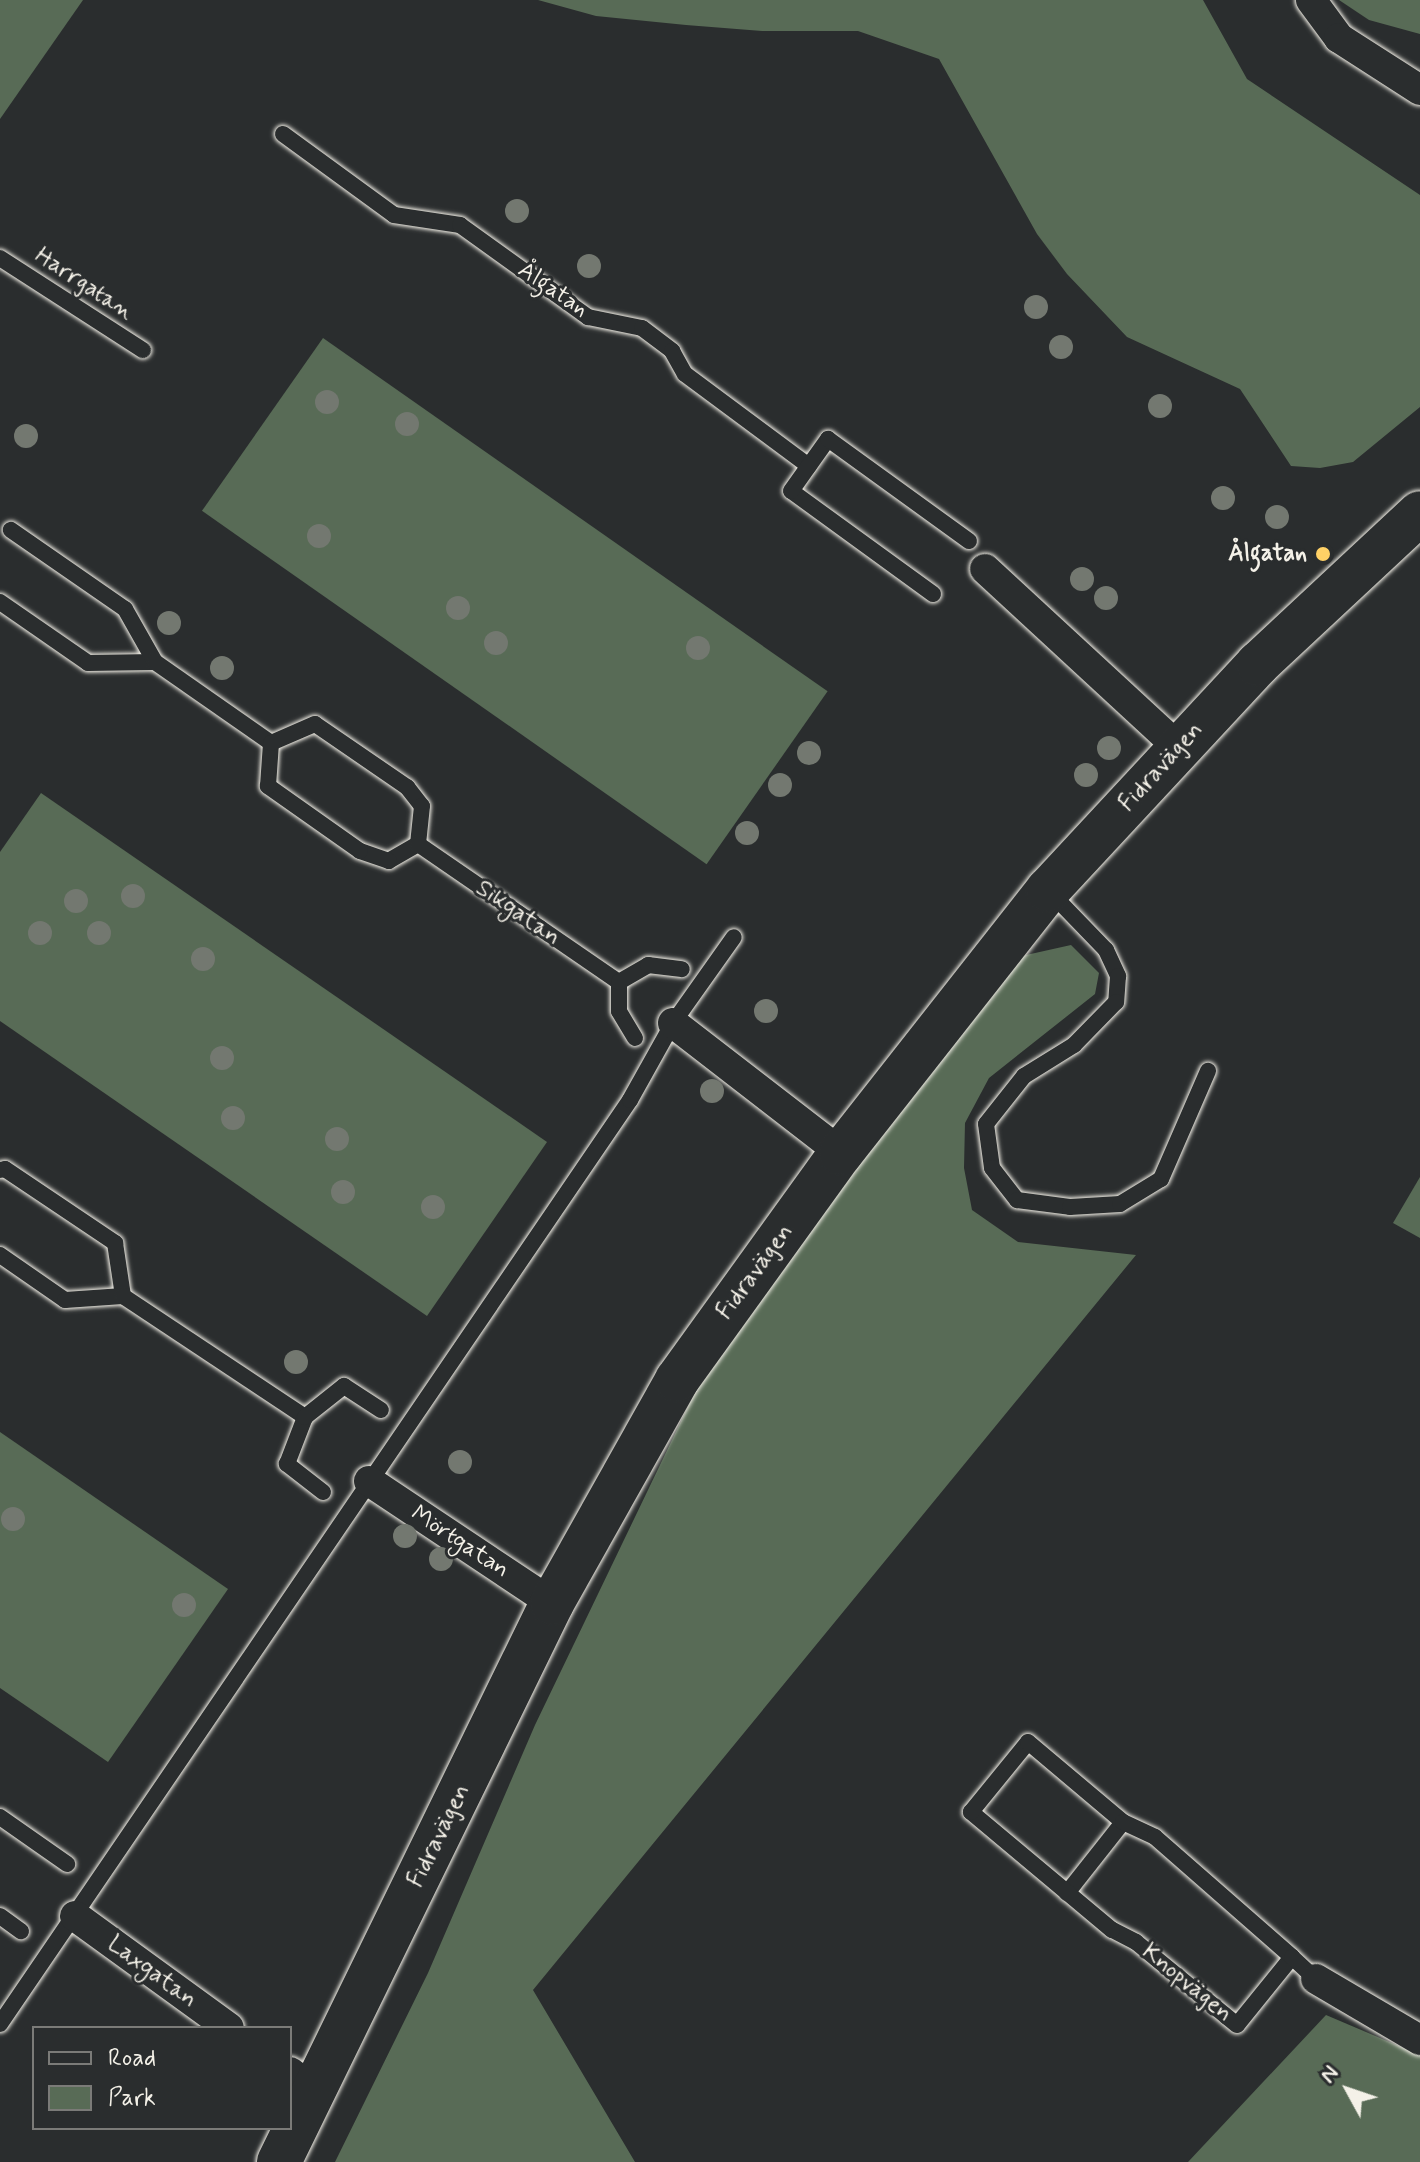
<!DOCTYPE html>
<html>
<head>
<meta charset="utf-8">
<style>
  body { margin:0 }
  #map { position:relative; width:1420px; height:2162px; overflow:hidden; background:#2a2d2e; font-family:Mynerve,sans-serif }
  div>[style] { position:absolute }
  .green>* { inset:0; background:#586b56; transform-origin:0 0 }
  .roads { filter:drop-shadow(0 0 2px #f4f1e8) drop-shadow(0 0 2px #f4f1e8) }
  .lane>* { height:16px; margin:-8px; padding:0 8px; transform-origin:8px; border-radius:8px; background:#2a2d2e }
  .street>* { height:30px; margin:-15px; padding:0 15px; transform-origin:15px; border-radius:15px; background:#2a2d2e }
  .secondary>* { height:44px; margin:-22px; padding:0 22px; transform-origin:22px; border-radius:22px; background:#2a2d2e }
  .trees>* { width:24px; height:24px; margin:-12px; border-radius:50%; background:#737870 }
  .dots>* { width:22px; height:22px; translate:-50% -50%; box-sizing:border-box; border:4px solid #2a2d2e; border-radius:50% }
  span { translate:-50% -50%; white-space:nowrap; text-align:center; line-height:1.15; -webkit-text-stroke:6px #2a2d2e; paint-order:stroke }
  .street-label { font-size:24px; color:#f4f1e8 }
  .poi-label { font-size:24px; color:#f4f1e8; font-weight:700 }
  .right { translate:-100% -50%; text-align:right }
  .legend { position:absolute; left:32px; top:2026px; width:260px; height:104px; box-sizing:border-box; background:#2a2d2e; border:2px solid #7b7b78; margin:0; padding:10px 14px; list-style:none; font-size:24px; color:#f4f1e8 }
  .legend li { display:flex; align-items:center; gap:16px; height:40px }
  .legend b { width:40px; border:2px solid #7b7b78 }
  .north { position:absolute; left:1308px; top:2050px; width:80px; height:80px; -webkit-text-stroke:6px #2a2d2e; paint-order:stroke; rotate:310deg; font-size:22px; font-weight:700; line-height:32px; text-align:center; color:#f4f1e8 }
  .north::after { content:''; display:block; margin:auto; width:28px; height:36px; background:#f4f1e8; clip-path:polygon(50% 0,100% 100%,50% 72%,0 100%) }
</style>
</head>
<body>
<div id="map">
  <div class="green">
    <div style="clip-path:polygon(0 0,83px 0,0 119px)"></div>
    <div style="clip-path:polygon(538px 0,1203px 0,1247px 79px,1420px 195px,1420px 407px,1353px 462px,1320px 468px,1291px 466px,1240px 389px,1127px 337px,1067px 274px,1037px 234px,939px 59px,858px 31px,762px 31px,686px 25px,596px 16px)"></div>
    <div style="clip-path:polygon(1339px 0,1420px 0,1420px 34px,1369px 20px)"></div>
    <div style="left:323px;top:338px;width:616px;height:211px;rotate:35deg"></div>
    <div style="clip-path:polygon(41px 793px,547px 1142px,427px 1316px,0 1021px,0 852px)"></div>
    <div style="clip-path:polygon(1071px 945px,1099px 973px,1095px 994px,989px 1078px,965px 1123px,964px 1168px,972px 1210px,1018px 1242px,1136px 1255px,533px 1990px,635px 2162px,335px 2162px,428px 1973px,535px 1725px,697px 1388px,1008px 959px)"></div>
    <div style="clip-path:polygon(1420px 1177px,1420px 1238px,1393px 1223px)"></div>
    <div style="clip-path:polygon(0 1432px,228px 1589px,108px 1762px,0 1688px)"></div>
    <div style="clip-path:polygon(1326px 2015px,1420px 2055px,1420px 2162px,1188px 2162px)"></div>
  </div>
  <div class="roads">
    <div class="lane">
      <div style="left:283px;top:134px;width:137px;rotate:36.1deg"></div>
      <div style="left:394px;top:215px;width:67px;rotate:8.6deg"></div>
      <div style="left:460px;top:225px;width:158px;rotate:35.7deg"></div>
      <div style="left:588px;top:317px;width:55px;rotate:11.5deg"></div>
      <div style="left:642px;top:328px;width:38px;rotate:37deg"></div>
      <div style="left:672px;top:351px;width:26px;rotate:61deg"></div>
      <div style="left:685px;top:374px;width:154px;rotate:36.6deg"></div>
      <div style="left:0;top:258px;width:170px;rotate:32.8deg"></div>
      <div style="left:933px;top:594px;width:175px;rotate:-144deg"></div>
      <div style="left:791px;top:491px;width:64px;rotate:-54.6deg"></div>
      <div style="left:828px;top:439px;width:174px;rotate:35.9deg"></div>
      <div style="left:0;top:602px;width:107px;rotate:34.7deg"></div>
      <div style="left:88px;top:663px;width:67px;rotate:-0.9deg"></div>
      <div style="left:155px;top:662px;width:61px;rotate:-119.5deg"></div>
      <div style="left:125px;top:609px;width:139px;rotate:-145.3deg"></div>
      <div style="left:155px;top:662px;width:141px;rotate:34.9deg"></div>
      <div style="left:315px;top:724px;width:112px;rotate:34.4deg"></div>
      <div style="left:407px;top:787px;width:24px;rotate:52deg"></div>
      <div style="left:422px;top:806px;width:38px;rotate:96deg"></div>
      <div style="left:418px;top:844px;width:34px;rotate:150deg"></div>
      <div style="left:389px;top:861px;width:31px;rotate:-161deg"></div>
      <div style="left:360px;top:851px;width:113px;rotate:-144.8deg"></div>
      <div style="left:268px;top:786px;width:43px;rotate:-86deg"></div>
      <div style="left:271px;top:743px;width:48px;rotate:-23.4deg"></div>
      <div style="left:418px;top:844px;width:244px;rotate:34.5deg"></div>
      <div style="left:1050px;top:892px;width:81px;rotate:46deg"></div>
      <div style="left:1106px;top:950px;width:29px;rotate:65deg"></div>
      <div style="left:1118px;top:976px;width:26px;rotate:94deg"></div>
      <div style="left:1116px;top:1002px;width:60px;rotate:134.3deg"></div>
      <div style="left:1074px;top:1045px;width:59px;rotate:148.2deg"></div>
      <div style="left:1024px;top:1076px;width:61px;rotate:128.4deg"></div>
      <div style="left:986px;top:1124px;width:44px;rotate:82.2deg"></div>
      <div style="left:992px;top:1168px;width:41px;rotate:52deg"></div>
      <div style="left:1017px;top:1200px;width:53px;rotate:7.5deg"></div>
      <div style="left:1070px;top:1207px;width:50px;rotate:-3.4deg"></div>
      <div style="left:1120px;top:1204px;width:48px;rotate:-31.4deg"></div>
      <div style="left:1161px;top:1179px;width:118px;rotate:-66.5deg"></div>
      <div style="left:635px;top:1038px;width:31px;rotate:-121deg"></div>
      <div style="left:619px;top:1011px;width:29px;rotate:-90deg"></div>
      <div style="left:619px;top:982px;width:34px;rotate:-30deg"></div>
      <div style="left:648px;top:965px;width:34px;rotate:7deg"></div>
      <div style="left:0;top:1170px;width:5px;rotate:-11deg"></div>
      <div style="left:5px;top:1169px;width:133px;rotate:33.9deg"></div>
      <div style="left:115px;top:1243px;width:54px;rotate:81.4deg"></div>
      <div style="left:0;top:1255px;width:79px;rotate:34.7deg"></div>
      <div style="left:65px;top:1300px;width:58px;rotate:-3.9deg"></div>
      <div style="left:123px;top:1296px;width:219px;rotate:33.6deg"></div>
      <div style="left:323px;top:1492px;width:46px;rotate:-142.1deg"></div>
      <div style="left:287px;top:1464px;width:50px;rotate:-69deg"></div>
      <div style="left:305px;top:1417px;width:50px;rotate:-38.5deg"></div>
      <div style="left:344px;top:1386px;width:44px;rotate:33deg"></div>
      <div style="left:0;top:1817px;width:82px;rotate:35deg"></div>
      <div style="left:1067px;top:1893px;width:90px;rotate:-51.7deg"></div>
      <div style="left:0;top:1916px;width:26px;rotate:36deg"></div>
      <div style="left:1292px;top:1957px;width:87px;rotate:129deg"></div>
      <div style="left:1237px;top:2025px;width:131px;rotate:-140.6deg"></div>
      <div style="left:1136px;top:1942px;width:27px;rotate:-153deg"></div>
      <div style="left:1112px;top:1930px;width:184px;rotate:-140.1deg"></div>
      <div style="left:971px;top:1812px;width:90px;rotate:-50.8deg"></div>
      <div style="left:1028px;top:1742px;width:124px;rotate:40.1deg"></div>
      <div style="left:1123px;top:1822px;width:35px;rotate:25deg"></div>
      <div style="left:1155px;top:1837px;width:182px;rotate:41.2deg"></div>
      <div style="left:1292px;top:1957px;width:33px;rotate:43deg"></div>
      <div style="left:0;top:2024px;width:1118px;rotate:-55.71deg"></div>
      <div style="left:630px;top:1100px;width:88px;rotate:-60.8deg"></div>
      <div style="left:673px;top:1023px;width:105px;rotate:-54.7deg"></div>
    </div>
    <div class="street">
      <div style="left:1311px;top:0;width:47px;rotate:53.6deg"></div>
      <div style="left:1339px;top:38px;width:96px;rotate:32.7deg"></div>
      <div style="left:985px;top:569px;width:263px;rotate:42.7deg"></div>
      <div style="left:673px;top:1023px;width:212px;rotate:37.7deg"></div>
      <div style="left:369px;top:1481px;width:220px;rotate:33.7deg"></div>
      <div style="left:75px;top:1916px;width:190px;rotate:36deg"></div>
      <div style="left:1316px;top:1979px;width:121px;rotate:30.4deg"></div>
      <div style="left:290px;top:2072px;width:30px;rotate:37deg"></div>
    </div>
    <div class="secondary">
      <div style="left:279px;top:2162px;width:622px;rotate:-63.97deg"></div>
      <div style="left:552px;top:1603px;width:256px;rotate:-60.7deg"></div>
      <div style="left:677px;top:1380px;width:280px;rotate:-54.2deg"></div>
      <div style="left:841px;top:1153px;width:335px;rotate:-51.8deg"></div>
      <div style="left:1048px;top:890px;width:309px;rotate:-47.1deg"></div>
      <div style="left:1258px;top:664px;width:221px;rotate:-43deg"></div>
    </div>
  </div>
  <div class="trees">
    <div style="left:517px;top:211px"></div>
    <div style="left:589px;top:266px"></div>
    <div style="left:1036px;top:307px"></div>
    <div style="left:1061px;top:347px"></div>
    <div style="left:327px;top:402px"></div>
    <div style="left:1160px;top:406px"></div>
    <div style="left:407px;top:424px"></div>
    <div style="left:26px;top:436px"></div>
    <div style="left:1223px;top:498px"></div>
    <div style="left:1277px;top:517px"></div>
    <div style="left:319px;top:536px"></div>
    <div style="left:1082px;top:579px"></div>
    <div style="left:1106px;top:598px"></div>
    <div style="left:458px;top:608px"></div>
    <div style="left:169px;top:623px"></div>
    <div style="left:496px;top:643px"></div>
    <div style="left:698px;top:648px"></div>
    <div style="left:222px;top:668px"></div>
    <div style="left:1109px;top:748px"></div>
    <div style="left:809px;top:753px"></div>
    <div style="left:1086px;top:775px"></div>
    <div style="left:780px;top:785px"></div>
    <div style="left:747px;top:833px"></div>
    <div style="left:133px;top:896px"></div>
    <div style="left:76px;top:901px"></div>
    <div style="left:40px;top:933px"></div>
    <div style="left:99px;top:933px"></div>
    <div style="left:203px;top:959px"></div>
    <div style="left:766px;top:1011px"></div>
    <div style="left:222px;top:1058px"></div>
    <div style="left:712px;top:1091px"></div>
    <div style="left:233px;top:1118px"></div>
    <div style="left:337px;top:1139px"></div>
    <div style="left:343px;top:1192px"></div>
    <div style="left:433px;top:1207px"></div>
    <div style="left:296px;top:1362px"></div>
    <div style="left:460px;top:1462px"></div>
    <div style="left:13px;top:1519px"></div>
    <div style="left:405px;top:1536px"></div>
    <div style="left:441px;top:1559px"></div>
    <div style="left:184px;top:1605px"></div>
  </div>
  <div class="dots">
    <div style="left:1323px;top:554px;background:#ffd166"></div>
  </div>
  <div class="street-label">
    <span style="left:84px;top:284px;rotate:33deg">Harrgatan</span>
    <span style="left:553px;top:290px;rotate:34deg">Ålgatan</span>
    <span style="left:1161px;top:767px;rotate:-48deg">Fidravägen</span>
    <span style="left:518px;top:913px;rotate:34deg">Sikgatan</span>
    <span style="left:755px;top:1272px;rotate:-54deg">Fidravägen</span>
    <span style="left:460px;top:1542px;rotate:33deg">Mörtgatan</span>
    <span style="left:439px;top:1836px;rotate:-64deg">Fidravägen</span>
    <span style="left:152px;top:1972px;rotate:36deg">Laxgatan</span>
    <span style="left:1187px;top:1983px;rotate:39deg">Knopvägen</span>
  </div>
  <div class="poi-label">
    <span class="right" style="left:1307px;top:554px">Ålgatan</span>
  </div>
  <ul class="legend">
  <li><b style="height:10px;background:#2a2d2e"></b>Road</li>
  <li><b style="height:22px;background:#586b56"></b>Park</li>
  </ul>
  <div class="north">N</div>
</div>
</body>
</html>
